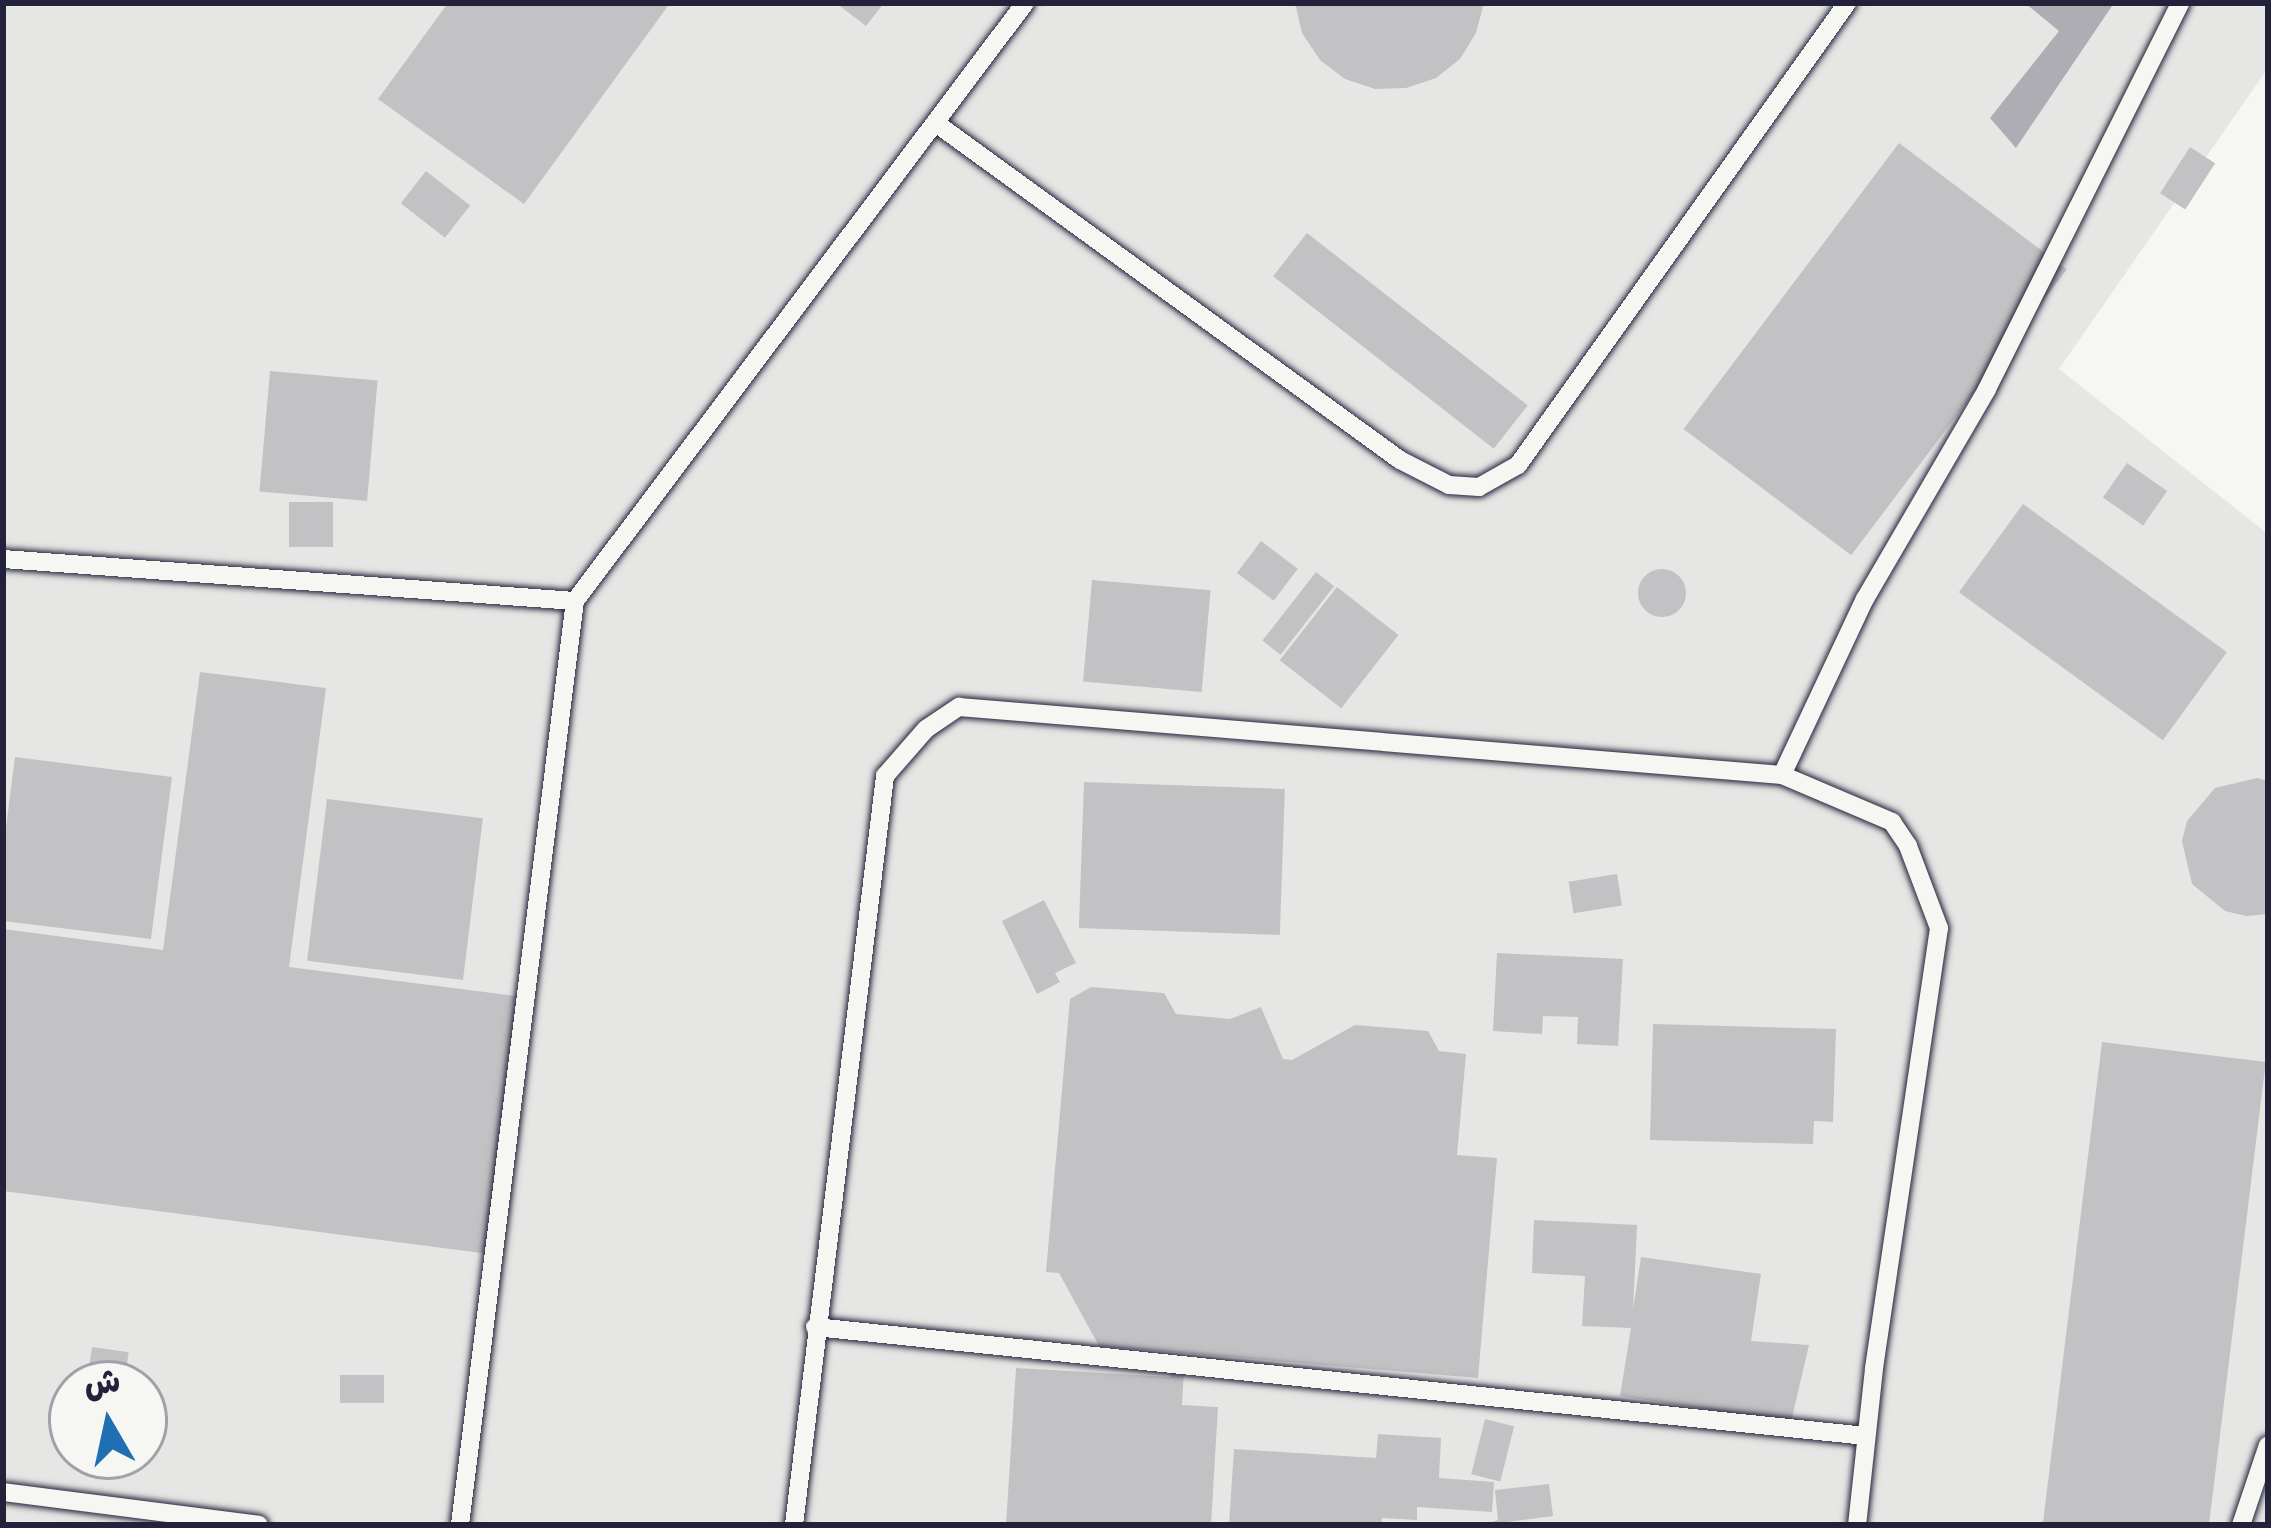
<!DOCTYPE html>
<html>
<head>
<meta charset="utf-8">
<style>
  body { margin:0 }
  #map { position:relative; width:2271px; height:1528px; overflow:hidden; background:#f6f6f2; font-family:Dekko,"Playpen Sans Arabic",sans-serif }
  div>[style] { position:absolute }
  .built>* { inset:0; background:#e6e6e4 }
  .water>* { inset:0; background:#adadb3 }
  .building>* { inset:0; background:#c2c2c4; transform-origin:0 0 }
  .round { border-radius:50% }
  .roads { filter:drop-shadow(0 0 3px #22223b) drop-shadow(0 0 3px #22223b) }
  .lane>* { height:18px; margin:-9px; padding:0 9px; transform-origin:9px; border-radius:9px; background:#f6f6f2 }
  span { translate:-50% -50%; white-space:nowrap; text-align:center; line-height:1.15; -webkit-text-stroke:9px #f6f6f2; paint-order:stroke }
  .frame { position:absolute; inset:0; border:6px solid #22223b; pointer-events:none }
  .north { position:absolute; left:48px; top:1360px; width:120px; height:120px; box-sizing:border-box; background:#f6f6f2; border:3px solid #a1a1a9; border-radius:50%; rotate:351deg; font-size:33px; font-weight:700; line-height:48px; text-align:center; color:#22223b }
  .north::after { content:''; display:block; margin:auto; width:42px; height:54px; background:#1f6fb2; clip-path:polygon(50% 0,100% 100%,50% 72%,0 100%) }
</style>
</head>
<body>
<div id="map">
  <div class="built">
    <div style="clip-path:polygon(evenodd,3px 3px,2268px 3px,2268px 68px,2059px 369px,2268px 534px,2268px 1525px,3px 1525px,3px 3px,72px 1384px,144px 1384px,144px 1456px,72px 1456px,72px 1384px)"></div>
  </div>
  <div class="water">
    <div style="clip-path:polygon(2025px 3px,2114px 3px,2016px 148px,1990px 118px,2059px 31px)"></div>
  </div>
  <div class="building">
    <div style="clip-path:polygon(448px 3px,670px 3px,524px 204px,378px 99px)"></div>
    <div style="clip-path:polygon(836px 3px,884px 3px,866px 26px)"></div>
    <div style="clip-path:polygon(1295px 3px,1484px 3px,1476px 33px,1460px 59px,1436px 78px,1406px 88px,1375px 89px,1345px 79px,1320px 60px,1302px 33px)"></div>
    <div style="left:1899px;top:143px;width:210px;height:358px;rotate:37deg"></div>
    <div style="left:2190px;top:147px;width:30px;height:55px;rotate:33deg"></div>
    <div style="left:426px;top:171px;width:56px;height:41px;rotate:38deg"></div>
    <div style="left:1307px;top:233px;width:280px;height:55px;rotate:38deg"></div>
    <div style="left:270px;top:371px;width:108px;height:121px;rotate:5deg"></div>
    <div style="left:2127px;top:463px;width:49px;height:42px;rotate:35deg"></div>
    <div style="left:289px;top:502px;width:44px;height:45px"></div>
    <div style="left:2023px;top:504px;width:252px;height:109px;rotate:36deg"></div>
    <div style="left:1261px;top:541px;width:46px;height:40px;rotate:37deg"></div>
    <div class="round" style="left:1638px;top:569px;width:48px;height:48px"></div>
    <div style="left:1316px;top:572px;width:23px;height:87px;rotate:38deg"></div>
    <div style="left:1092px;top:580px;width:119px;height:102px;rotate:5deg"></div>
    <div style="left:1337px;top:587px;width:78px;height:93px;rotate:38deg"></div>
    <div style="clip-path:polygon(200px 672px,326px 688px,289px 967px,523px 997px,489px 1254px,3px 1191px,3px 929px,163px 950px)"></div>
    <div style="clip-path:polygon(15px 757px,172px 777px,151px 939px,3px 921px,3px 851px)"></div>
    <div style="clip-path:polygon(2257px 778px,2268px 781px,2268px 914px,2246px 916px,2225px 911px,2192px 884px,2182px 841px,2187px 821px,2215px 788px)"></div>
    <div style="left:1084px;top:782px;width:201px;height:146px;rotate:2deg"></div>
    <div style="left:327px;top:799px;width:157px;height:163px;rotate:7deg"></div>
    <div style="left:1617px;top:874px;width:32px;height:49px;rotate:81deg"></div>
    <div style="clip-path:polygon(1044px 900px,1076px 963px,1055px 973px,1060px 982px,1037px 994px,1002px 921px)"></div>
    <div style="clip-path:polygon(1497px 953px,1623px 959px,1618px 1046px,1577px 1044px,1578px 1017px,1543px 1016px,1542px 1034px,1493px 1031px)"></div>
    <div style="clip-path:polygon(1091px 987px,1164px 993px,1176px 1014px,1230px 1019px,1261px 1007px,1283px 1059px,1292px 1060px,1355px 1025px,1428px 1031px,1439px 1051px,1466px 1054px,1457px 1155px,1497px 1158px,1478px 1378px,1099px 1346px,1059px 1273px,1046px 1272px,1070px 999px)"></div>
    <div style="clip-path:polygon(1653px 1024px,1836px 1029px,1833px 1122px,1814px 1121px,1813px 1144px,1650px 1140px)"></div>
    <div style="left:2102px;top:1042px;width:165px;height:487px;rotate:7deg"></div>
    <div style="clip-path:polygon(1534px 1220px,1637px 1225px,1633px 1310px,1641px 1257px,1761px 1274px,1751px 1341px,1809px 1345px,1791px 1422px,1620px 1396px,1631px 1328px,1582px 1326px,1585px 1276px,1532px 1273px)"></div>
    <div style="left:92px;top:1347px;width:37px;height:20px;rotate:8deg"></div>
    <div style="clip-path:polygon(1016px 1368px,1170px 1377px,1171px 1369px,1184px 1370px,1182px 1405px,1218px 1407px,1211px 1525px,1006px 1525px)"></div>
    <div style="left:340px;top:1375px;width:44px;height:28px"></div>
    <div style="left:1485px;top:1419px;width:30px;height:57px;rotate:14deg"></div>
    <div style="clip-path:polygon(1378px 1434px,1441px 1438px,1439px 1478px,1494px 1482px,1492px 1512px,1417px 1507px,1417px 1520px,1382px 1518px,1381px 1525px,1229px 1525px,1234px 1449px,1376px 1458px)"></div>
    <div style="clip-path:polygon(1549px 1484px,1553px 1516px,1484px 1525px,1498px 1520px,1495px 1490px)"></div>
  </div>
  <div class="roads">
    <div class="lane">
      <div style="left:937px;top:124px;width:572px;rotate:35.97deg"></div>
      <div style="left:1400px;top:460px;width:55px;rotate:27deg"></div>
      <div style="left:1449px;top:485px;width:30px;rotate:4deg"></div>
      <div style="left:1479px;top:487px;width:45px;rotate:-29.4deg"></div>
      <div style="left:1518px;top:465px;width:567px;rotate:-54.54deg"></div>
      <div style="left:3px;top:559px;width:574px;rotate:4.2deg"></div>
      <div style="left:1782px;top:775px;width:195px;rotate:-64.8deg"></div>
      <div style="left:1865px;top:599px;width:243px;rotate:-59.8deg"></div>
      <div style="left:1987px;top:389px;width:432px;rotate:-63.4deg"></div>
      <div style="left:815px;top:1327px;width:1057px;rotate:5.92deg"></div>
      <div style="left:3px;top:1492px;width:258px;rotate:7.3deg"></div>
      <div style="left:460px;top:1525px;width:931px;rotate:-82.91deg"></div>
      <div style="left:575px;top:601px;width:748px;rotate:-53.04deg"></div>
      <div style="left:794px;top:1525px;width:755px;rotate:-83.07deg"></div>
      <div style="left:885px;top:776px;width:62px;rotate:-48.9deg"></div>
      <div style="left:926px;top:729px;width:40px;rotate:-34deg"></div>
      <div style="left:959px;top:707px;width:826px;rotate:4.72deg"></div>
      <div style="left:1782px;top:775px;width:120px;rotate:23.1deg"></div>
      <div style="left:1892px;top:822px;width:29px;rotate:56deg"></div>
      <div style="left:1908px;top:846px;width:88px;rotate:69.3deg"></div>
      <div style="left:1939px;top:928px;width:446px;rotate:98.4deg"></div>
      <div style="left:1874px;top:1369px;width:157px;rotate:96.2deg"></div>
      <div style="left:2241px;top:1525px;width:84px;rotate:-71.4deg"></div>
    </div>
  </div>
  <div class="frame"></div>
  <div class="north">ش</div>
</div>
</body>
</html>
